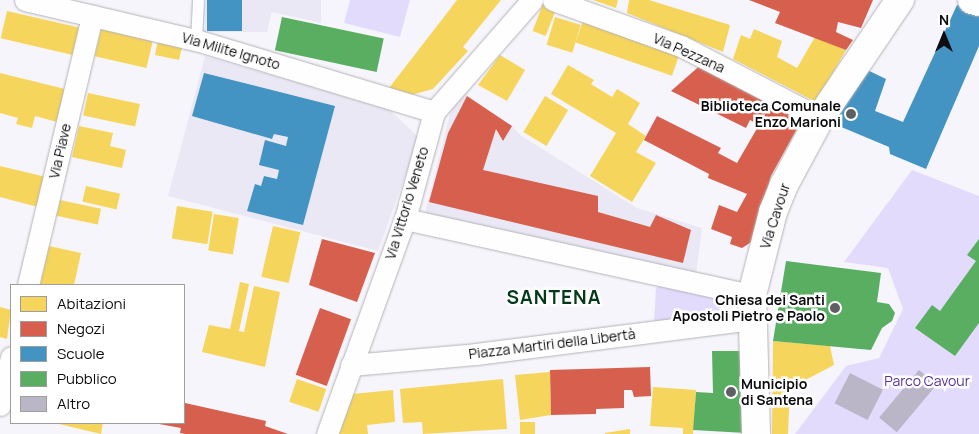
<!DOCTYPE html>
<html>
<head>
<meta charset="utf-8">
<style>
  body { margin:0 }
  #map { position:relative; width:979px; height:434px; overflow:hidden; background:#f6f5fb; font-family:Manrope,sans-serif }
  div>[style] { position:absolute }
  .built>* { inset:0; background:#eae8f5 }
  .green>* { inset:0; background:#e3dbfc }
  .homes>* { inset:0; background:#f6d55c; transform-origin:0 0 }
  .shops>* { inset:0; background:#d6604d; transform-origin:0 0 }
  .schools>* { inset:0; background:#4393c3; transform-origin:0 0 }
  .public>* { inset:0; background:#5aae61; transform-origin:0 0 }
  .building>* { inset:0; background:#bab5c7; transform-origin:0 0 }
  .roads { filter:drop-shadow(0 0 1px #b3b2b7) drop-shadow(0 0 1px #b3b2b7) }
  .service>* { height:11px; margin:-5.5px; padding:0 5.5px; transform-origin:5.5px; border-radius:5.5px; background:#fefefe }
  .minor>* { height:21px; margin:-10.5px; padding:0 10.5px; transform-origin:10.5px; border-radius:10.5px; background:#fefefe }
  .tertiary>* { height:28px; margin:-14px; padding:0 14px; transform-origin:14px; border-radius:14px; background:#fefefe }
  .dots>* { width:14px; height:14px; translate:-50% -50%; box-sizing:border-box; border:2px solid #fff; border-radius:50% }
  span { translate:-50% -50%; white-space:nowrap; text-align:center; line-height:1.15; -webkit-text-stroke:5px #fff; paint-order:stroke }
  .street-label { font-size:14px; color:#0d0c0f }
  .poi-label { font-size:14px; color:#0d0c0f; font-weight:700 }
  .right { translate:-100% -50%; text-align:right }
  .left { translate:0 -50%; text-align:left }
  .park-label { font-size:14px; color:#573298 }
  .district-label { font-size:19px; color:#053a18; font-weight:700; letter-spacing:1px }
  .legend { position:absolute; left:10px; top:284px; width:175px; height:140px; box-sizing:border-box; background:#fff; border:1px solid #9e9e9f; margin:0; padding:6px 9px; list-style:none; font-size:15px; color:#0d0c0f }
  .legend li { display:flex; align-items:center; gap:10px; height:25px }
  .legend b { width:25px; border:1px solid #9e9e9f }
  .north { position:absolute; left:919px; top:10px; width:50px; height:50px; -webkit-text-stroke:4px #fff; paint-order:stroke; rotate:0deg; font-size:14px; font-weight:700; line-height:20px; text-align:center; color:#0d0c0f }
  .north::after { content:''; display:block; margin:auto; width:18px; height:22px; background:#0d0c0f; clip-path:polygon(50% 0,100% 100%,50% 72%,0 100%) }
</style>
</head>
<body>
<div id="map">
  <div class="built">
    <div style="clip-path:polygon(206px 0,321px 0,321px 23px,272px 12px,267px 32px,205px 32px)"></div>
    <div style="clip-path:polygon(205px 56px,389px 109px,419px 138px,378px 251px,168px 196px)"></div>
    <div style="clip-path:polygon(464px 85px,467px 96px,512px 126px,520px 135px,637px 208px,702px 228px,696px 274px,425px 213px,450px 113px)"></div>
  </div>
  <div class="green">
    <div style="clip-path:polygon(350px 0,410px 0,400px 37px,344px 23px)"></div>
    <div style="clip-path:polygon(912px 170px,979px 196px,979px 434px,795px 434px,846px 366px,879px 358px,903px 309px,888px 268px,844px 262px)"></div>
    <div style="clip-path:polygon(660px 286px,716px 298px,721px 308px,719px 313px,654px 322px,656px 288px)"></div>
  </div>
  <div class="homes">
    <div style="clip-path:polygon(457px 0,501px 0,463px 47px,468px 51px,433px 89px,411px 95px,389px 88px)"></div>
    <div style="clip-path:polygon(593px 0,618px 0,616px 8px)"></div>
    <div style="clip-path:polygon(629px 0,649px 0,730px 25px,723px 52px,627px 13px)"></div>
    <div style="left:543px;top:4px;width:14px;height:29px;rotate:21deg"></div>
    <div style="left:7px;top:11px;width:75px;height:28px;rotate:13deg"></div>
    <div style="left:555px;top:17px;width:27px;height:29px;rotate:17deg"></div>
    <div style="left:584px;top:18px;width:102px;height:26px;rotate:19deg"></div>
    <div style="left:102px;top:25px;width:53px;height:32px;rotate:13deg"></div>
    <div style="clip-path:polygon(754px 29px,782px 41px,777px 57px,797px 68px,815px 37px,846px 50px,816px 102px,733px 59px,741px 35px,750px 39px)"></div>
    <div style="clip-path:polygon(158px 40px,182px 47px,179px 60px,155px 55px)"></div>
    <div style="clip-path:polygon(500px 55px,525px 70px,507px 101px,478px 85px)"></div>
    <div style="clip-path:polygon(568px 65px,594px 80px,591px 84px,612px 97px,617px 89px,640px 103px,628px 124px,646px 136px,636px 152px,656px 163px,632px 202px,590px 176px,616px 133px,551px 94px)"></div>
    <div style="clip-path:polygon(0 73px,65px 89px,57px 122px,35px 116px,32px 128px,16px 124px,18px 118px,0 113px)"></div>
    <div style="left:88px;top:93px;width:53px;height:23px;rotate:12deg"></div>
    <div style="left:545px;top:96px;width:27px;height:42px;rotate:31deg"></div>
    <div style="clip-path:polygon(79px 126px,113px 133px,110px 146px,126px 150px,122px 168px,72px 157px)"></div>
    <div style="clip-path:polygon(0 166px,46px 177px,38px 207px,0 197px)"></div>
    <div style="left:86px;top:186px;width:35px;height:16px;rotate:13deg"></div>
    <div style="left:60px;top:200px;width:42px;height:16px;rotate:12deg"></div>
    <div style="left:177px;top:206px;width:36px;height:33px;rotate:9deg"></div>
    <div style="left:214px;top:214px;width:25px;height:37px;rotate:9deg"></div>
    <div style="left:273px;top:226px;width:28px;height:52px;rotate:13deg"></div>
    <div style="clip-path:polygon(49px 246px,81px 253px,74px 285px,40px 285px)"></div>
    <div style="clip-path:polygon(240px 282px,249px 284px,239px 331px,244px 332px,254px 286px,280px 292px,265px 367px,202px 352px,209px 325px,230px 329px)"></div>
    <div style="clip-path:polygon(0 307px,11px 310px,7px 339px,0 337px)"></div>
    <div style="clip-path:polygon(773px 341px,830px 346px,834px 365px,790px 388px,788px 434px,772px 434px)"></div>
    <div style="clip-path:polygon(550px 372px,551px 415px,520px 420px,515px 375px)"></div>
    <div style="left:297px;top:379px;width:31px;height:24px;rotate:19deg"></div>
    <div style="clip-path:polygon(503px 379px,507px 429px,423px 434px,422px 422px,403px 423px,400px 389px)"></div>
    <div style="clip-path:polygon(653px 387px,696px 390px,693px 434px,683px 434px,683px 428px,650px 426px)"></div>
    <div style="clip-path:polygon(393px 390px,395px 422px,367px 425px,368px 434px,339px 434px,353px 394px)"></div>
    <div style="left:520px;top:422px;width:15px;height:12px"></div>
    <div style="clip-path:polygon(55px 423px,103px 423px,101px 434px)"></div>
    <div style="clip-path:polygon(630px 429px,630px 434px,605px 434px,605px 433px)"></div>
  </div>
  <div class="shops">
    <div style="clip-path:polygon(749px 0,873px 0,861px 28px,838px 22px,836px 32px,853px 40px,846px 50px,775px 23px,780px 12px)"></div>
    <div style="clip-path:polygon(704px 62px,804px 116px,771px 176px,753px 241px,742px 248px,730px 244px,732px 237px,711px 229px,719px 205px,737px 212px,747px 194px,708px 178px,709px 174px,644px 140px,657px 116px,721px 148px,718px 153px,737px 163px,759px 125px,750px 120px,746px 128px,671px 91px)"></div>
    <div style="clip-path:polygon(467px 96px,512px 126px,503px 141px,496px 129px,483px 170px,598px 196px,598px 212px,650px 227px,656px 215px,691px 230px,683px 263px,429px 202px,448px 133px)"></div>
    <div style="clip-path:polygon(322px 239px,375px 253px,357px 302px,309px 285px)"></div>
    <div style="left:320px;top:308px;width:33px;height:71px;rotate:20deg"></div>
    <div style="clip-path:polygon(650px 367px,651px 396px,634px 397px,632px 390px,624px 390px,624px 408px,596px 409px,596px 414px,551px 415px,550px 370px)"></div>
    <div style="clip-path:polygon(184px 398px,185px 403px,266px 421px,265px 426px,288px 434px,185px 434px,180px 433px,181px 428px,159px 424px,184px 423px)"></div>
  </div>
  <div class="schools">
    <div style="left:207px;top:0;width:35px;height:31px"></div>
    <div style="clip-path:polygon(957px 5px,979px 10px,979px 46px,926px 169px,890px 154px,889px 147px,827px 121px,861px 67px,886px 79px,875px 111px,903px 122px)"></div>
    <div style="clip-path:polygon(204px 73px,335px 106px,303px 225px,247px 211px,255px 184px,261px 186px,264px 176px,277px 179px,279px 170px,259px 165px,265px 140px,286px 146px,288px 137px,274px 134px,272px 139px,192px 116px)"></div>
  </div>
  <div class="public">
    <div style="left:282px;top:17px;width:104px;height:34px;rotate:12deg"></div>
    <div style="clip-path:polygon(979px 239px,979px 323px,955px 356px,915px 328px,932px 305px,940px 311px,976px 261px,967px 255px)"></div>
    <div style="clip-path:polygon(786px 261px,881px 273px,877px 302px,889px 304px,895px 313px,892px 321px,882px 328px,871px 350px,773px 341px)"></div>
    <div style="clip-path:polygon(712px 351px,746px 351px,746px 433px,693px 430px,696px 392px,713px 393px)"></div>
  </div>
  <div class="building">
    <div style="left:919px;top:370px;width:23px;height:62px;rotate:40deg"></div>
    <div style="left:850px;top:373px;width:37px;height:34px;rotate:27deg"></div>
  </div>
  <div class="roads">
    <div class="service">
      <div style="left:196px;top:40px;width:40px;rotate:-87.1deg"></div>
    </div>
    <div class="minor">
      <div style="left:25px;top:0;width:176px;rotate:13.2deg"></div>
      <div style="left:196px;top:40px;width:249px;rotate:16.8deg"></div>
      <div style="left:553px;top:0;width:136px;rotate:19.8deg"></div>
      <div style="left:681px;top:46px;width:157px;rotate:27.4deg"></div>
      <div style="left:405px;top:219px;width:355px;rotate:12.4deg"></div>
      <div style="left:28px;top:285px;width:277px;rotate:-76.6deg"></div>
      <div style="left:351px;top:365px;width:125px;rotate:-5deg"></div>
      <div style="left:476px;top:354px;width:278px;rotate:-7.2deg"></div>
      <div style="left:0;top:405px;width:49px;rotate:-77.1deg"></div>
      <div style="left:327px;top:434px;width:229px;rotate:-70.1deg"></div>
      <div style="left:405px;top:219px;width:111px;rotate:-74.8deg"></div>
      <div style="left:434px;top:112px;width:149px;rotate:-48.8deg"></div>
    </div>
    <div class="tertiary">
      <div style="left:972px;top:0;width:7px;rotate:16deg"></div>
      <div style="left:756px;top:434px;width:139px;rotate:-91.6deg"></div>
      <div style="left:752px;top:295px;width:86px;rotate:-75.8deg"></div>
      <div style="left:773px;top:212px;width:29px;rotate:-68deg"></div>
      <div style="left:784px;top:185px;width:76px;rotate:-61.8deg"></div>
      <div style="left:820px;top:118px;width:143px;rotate:-55.9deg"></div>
    </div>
  </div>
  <div class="dots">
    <div style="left:851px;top:114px;background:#5f5e62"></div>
    <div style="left:835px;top:308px;background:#5f5e62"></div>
    <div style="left:731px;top:392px;background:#5f5e62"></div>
  </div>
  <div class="street-label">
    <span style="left:231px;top:51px;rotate:16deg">Via Milite Ignoto</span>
    <span style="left:689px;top:53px;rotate:24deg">Via Pezzana</span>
    <span style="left:60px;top:151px;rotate:-77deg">Via Piave</span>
    <span style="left:407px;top:203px;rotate:-73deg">Via Vittorio Veneto</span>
    <span style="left:775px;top:216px;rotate:-72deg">Via Cavour</span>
    <span style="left:552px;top:344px;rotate:-7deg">Piazza Martiri della Libertà</span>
  </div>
  <div class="poi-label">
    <span class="right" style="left:841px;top:114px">Biblioteca Comunale<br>Enzo Marioni</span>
    <span class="right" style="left:825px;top:308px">Chiesa dei Santi<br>Apostoli Pietro e Paolo</span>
    <span class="left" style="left:741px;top:392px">Municipio<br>di Santena</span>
  </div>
  <div class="park-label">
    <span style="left:927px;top:381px">Parco Cavour</span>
  </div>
  <div class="district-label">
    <span style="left:554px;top:298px">SANTENA</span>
  </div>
  <ul class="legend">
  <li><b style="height:14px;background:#f6d55c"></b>Abitazioni</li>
  <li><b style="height:14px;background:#d6604d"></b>Negozi</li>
  <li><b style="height:14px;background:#4393c3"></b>Scuole</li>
  <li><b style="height:14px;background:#5aae61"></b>Pubblico</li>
  <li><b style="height:14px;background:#bab5c7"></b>Altro</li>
  </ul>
  <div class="north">N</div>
</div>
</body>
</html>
